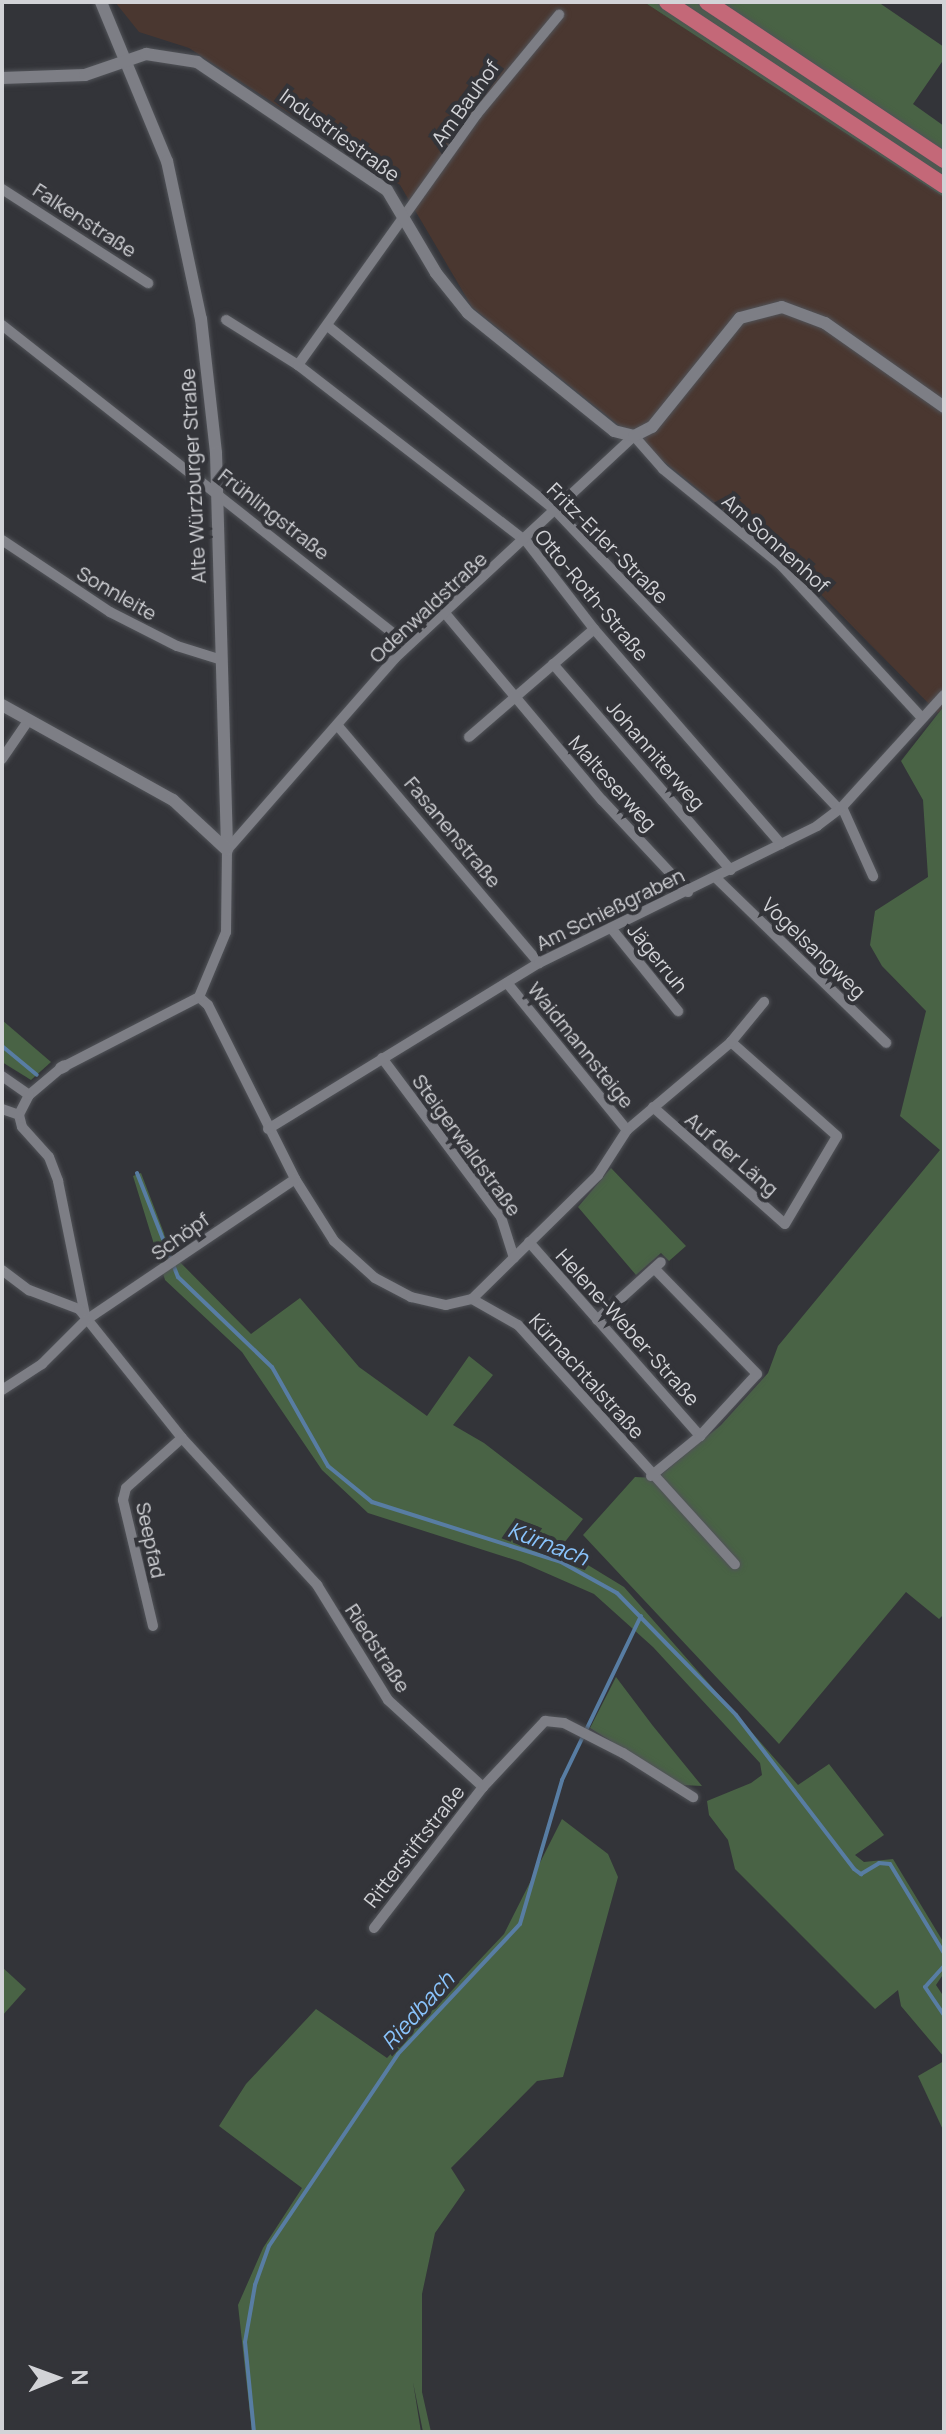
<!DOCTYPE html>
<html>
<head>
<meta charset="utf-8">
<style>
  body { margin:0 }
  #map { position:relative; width:946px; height:2434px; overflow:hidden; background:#333439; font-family:Manrope,sans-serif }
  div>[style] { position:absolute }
  .commercial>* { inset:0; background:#4a3730 }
  .green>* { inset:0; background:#496345 }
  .stream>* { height:4px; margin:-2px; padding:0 2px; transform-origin:2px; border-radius:2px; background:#587da3 }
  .roads { filter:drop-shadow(0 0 2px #515358) drop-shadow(0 0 2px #515358) }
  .minor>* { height:10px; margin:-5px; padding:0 5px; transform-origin:5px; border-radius:5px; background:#7d7e85 }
  .tertiary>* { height:12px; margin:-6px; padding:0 6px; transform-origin:6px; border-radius:6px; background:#7d7e85 }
  .trunk>* { height:16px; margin:-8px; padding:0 8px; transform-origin:8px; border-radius:8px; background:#c46878 }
  span { translate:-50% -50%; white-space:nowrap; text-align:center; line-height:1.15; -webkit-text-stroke:8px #333439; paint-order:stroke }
  .street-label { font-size:20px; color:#d2d3d7 }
  .water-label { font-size:22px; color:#8ac4fd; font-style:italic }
  .frame { position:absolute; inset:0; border:4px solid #d2d3d7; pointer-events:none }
  .north { position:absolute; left:16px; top:2338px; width:80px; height:80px; -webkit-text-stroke:6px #333439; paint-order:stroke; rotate:89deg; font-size:22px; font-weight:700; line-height:32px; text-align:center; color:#d2d3d7 }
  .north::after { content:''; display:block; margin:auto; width:28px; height:36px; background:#d2d3d7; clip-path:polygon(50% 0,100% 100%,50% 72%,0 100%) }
</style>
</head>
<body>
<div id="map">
  <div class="commercial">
    <div style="clip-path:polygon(115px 2px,644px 2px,944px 197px,944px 706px,938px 713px,789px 562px,472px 307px,400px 185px,189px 48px,139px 32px)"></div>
  </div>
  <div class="green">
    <div style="clip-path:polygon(644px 2px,878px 2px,944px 47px,944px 59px,913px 104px,944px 126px,944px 197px)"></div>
    <div style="clip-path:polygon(944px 706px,944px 1614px,939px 1619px,906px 1592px,779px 1744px,583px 1535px,635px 1477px,657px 1478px,721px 1425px,768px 1373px,778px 1346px,940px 1150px,900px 1116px,926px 1011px,882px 966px,870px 945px,875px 911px,928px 877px,923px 800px,901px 761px)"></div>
    <div style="clip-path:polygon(2px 1020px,51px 1062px,31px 1080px,2px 1062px)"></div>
    <div style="clip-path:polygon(611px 1168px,686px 1246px,669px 1261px,661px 1253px,636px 1275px,578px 1207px)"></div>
    <div style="clip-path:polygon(141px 1173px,172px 1254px,251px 1334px,300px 1298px,359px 1367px,427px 1416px,469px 1356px,493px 1375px,453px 1425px,484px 1443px,583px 1519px,560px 1548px,624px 1587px,798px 1785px,829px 1764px,884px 1835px,855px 1855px,864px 1862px,893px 1859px,944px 1943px,944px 1973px,936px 1985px,944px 1997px,944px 2057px,901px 2006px,898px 1990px,875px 2009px,735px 1869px,728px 1840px,709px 1815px,707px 1801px,751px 1783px,762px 1775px,760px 1763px,653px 1647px,594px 1594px,521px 1562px,368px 1513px,322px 1470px,242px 1352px,165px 1280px,133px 1176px)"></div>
    <div style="clip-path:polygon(616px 1677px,653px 1726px,702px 1786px,682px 1785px,590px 1728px)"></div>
    <div style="clip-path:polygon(562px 1819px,608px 1854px,618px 1877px,563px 2077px,537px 2081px,451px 2168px,465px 2190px,435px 2233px,422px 2294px,422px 2392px,431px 2432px,423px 2432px,413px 2382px,421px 2432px,252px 2432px,238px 2305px,263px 2248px,302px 2188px,219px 2126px,246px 2084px,316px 2009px,387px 2058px,504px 1934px)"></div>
    <div style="clip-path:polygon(2px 1967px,26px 1989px,2px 2016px)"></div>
    <div style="clip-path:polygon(944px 2061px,944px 2132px,918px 2076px)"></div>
  </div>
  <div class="stream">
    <div style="left:2px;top:1046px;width:45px;rotate:39.6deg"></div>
    <div style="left:137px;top:1173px;width:112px;rotate:68.5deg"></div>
    <div style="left:178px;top:1277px;width:130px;rotate:43.8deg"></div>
    <div style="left:272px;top:1367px;width:114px;rotate:60.5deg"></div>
    <div style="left:328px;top:1466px;width:57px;rotate:39.3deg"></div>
    <div style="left:372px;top:1502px;width:198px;rotate:17.6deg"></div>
    <div style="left:561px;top:1562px;width:64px;rotate:29deg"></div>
    <div style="left:617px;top:1593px;width:170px;rotate:45.7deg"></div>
    <div style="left:736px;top:1715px;width:194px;rotate:52.5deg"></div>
    <div style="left:854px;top:1869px;width:9px;rotate:36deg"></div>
    <div style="left:861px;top:1874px;width:21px;rotate:-31deg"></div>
    <div style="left:879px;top:1863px;width:11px;rotate:5deg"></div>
    <div style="left:890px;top:1864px;width:104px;rotate:58.8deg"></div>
    <div style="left:944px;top:1966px;width:28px;rotate:132deg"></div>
    <div style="left:925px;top:1987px;width:34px;rotate:56deg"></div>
    <div style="left:254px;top:2432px;width:90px;rotate:-95.7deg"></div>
    <div style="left:245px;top:2342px;width:58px;rotate:-80deg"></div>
    <div style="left:255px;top:2285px;width:41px;rotate:-70.3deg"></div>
    <div style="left:269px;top:2246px;width:231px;rotate:-56.1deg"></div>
    <div style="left:398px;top:2054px;width:178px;rotate:-46.8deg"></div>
    <div style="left:520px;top:1924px;width:150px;rotate:-73.7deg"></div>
    <div style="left:562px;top:1780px;width:182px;rotate:-64.3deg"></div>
  </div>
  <div class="roads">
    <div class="minor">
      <div style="left:2px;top:189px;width:174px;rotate:32.8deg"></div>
      <div style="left:226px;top:320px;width:85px;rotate:32deg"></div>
      <div style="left:298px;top:365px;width:288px;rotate:37.7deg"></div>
      <div style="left:526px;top:541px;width:111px;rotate:52.3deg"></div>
      <div style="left:594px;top:629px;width:285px;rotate:49deg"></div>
      <div style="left:2px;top:325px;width:517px;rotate:38.24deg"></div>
      <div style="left:329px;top:327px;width:292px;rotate:39deg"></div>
      <div style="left:556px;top:511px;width:412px;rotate:46.5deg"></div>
      <div style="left:298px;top:365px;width:308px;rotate:-54.5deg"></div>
      <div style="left:477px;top:114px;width:129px;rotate:-50.4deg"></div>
      <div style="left:2px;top:540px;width:130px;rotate:33.7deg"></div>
      <div style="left:110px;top:612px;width:75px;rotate:26.9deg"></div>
      <div style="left:177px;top:646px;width:47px;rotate:17.3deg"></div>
      <div style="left:444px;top:612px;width:246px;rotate:50deg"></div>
      <div style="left:602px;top:800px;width:126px;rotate:46.9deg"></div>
      <div style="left:553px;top:664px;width:272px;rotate:49.2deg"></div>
      <div style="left:338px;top:726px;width:311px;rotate:49.7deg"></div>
      <div style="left:469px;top:737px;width:165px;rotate:-40.8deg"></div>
      <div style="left:2px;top:759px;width:46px;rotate:-55.6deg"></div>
      <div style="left:842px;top:807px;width:76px;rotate:65.8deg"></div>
      <div style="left:716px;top:878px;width:237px;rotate:44.1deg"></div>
      <div style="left:611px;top:928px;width:107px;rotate:51.1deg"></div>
      <div style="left:199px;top:997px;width:12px;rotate:42deg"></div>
      <div style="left:208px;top:1005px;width:195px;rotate:63.4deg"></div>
      <div style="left:295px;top:1179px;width:73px;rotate:57.8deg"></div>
      <div style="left:334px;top:1241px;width:55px;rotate:42.1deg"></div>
      <div style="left:375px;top:1278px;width:41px;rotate:27.8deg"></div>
      <div style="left:411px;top:1297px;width:36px;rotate:13deg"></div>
      <div style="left:446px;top:1305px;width:27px;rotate:-13deg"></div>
      <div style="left:472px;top:1299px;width:53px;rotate:29.5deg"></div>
      <div style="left:518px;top:1325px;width:323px;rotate:47.8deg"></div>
      <div style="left:382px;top:1058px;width:199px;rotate:53.2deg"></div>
      <div style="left:501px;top:1217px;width:43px;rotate:72.4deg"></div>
      <div style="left:65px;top:1066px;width:151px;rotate:-27.2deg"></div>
      <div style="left:199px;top:997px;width:70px;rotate:-67.4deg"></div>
      <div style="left:226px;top:932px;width:82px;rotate:-89.3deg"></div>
      <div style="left:227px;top:850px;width:255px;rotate:-48.8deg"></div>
      <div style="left:395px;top:658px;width:326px;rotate:-42.9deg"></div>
      <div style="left:634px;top:436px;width:44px;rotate:48.7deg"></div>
      <div style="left:663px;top:469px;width:152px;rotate:39.1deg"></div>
      <div style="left:781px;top:565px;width:208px;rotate:47.3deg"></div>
      <div style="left:61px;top:1068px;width:42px;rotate:139.8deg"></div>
      <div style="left:29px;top:1095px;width:22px;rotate:117deg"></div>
      <div style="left:19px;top:1115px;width:12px;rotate:76deg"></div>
      <div style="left:22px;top:1127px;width:40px;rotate:48deg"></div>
      <div style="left:49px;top:1157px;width:26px;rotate:69deg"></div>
      <div style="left:58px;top:1181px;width:137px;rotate:78.6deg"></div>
      <div style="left:2px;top:1076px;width:33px;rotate:35deg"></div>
      <div style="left:653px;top:1107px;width:176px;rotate:41.6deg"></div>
      <div style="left:785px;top:1224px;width:102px;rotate:-59.4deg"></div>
      <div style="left:837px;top:1136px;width:142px;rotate:-138.4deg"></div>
      <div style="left:2px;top:1109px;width:18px;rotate:19deg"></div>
      <div style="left:268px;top:1129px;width:318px;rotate:-31.5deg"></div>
      <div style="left:539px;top:963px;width:310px;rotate:-26.2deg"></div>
      <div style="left:817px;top:826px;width:31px;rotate:-37deg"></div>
      <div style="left:842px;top:807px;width:151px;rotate:-47.7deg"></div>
      <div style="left:627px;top:1130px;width:136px;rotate:-40.2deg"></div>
      <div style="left:731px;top:1042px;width:52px;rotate:-50.5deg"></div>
      <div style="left:529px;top:1242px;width:259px;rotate:48.6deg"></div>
      <div style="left:2px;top:1270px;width:34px;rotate:37deg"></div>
      <div style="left:29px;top:1290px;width:53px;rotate:20.8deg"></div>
      <div style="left:79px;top:1309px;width:165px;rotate:51.4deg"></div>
      <div style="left:182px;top:1438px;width:200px;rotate:47.4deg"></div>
      <div style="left:317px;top:1585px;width:135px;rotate:58.3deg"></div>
      <div style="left:388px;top:1700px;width:129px;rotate:42.5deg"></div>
      <div style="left:472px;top:1299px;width:177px;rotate:-44.5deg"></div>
      <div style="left:598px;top:1175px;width:54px;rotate:-57.2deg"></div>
      <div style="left:627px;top:1130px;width:190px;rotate:-129.2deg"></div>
      <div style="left:86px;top:1320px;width:252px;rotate:-34deg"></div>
      <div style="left:597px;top:1320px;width:86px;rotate:-42.2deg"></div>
      <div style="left:2px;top:1390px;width:48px;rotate:-33deg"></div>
      <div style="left:42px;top:1364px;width:62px;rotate:-45deg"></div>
      <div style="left:651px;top:1476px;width:63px;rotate:-39.2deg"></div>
      <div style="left:700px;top:1436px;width:84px;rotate:-47.4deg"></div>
      <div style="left:757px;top:1374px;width:146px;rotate:-134.2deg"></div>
      <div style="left:153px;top:1626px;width:130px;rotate:-103.4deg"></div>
      <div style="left:123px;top:1500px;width:12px;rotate:-76deg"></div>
      <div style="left:126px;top:1488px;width:75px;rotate:-41.8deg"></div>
      <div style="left:374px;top:1928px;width:178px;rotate:-52.3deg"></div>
      <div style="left:483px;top:1787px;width:91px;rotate:-46.8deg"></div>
      <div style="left:545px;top:1721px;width:19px;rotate:6deg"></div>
      <div style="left:564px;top:1723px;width:66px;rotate:27deg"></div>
      <div style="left:623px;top:1753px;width:83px;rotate:32.2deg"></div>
    </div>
    <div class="tertiary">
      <div style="left:101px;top:2px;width:172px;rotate:67.5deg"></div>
      <div style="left:167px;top:161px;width:162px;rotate:77.9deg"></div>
      <div style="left:201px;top:319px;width:135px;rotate:83.6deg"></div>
      <div style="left:216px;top:453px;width:397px;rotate:88.4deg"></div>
      <div style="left:2px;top:78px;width:83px;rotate:-2.1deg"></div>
      <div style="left:85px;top:75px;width:65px;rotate:-19deg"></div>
      <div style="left:146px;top:54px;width:52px;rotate:8.9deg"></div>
      <div style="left:197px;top:62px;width:229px;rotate:34deg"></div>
      <div style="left:387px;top:190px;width:96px;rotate:59.4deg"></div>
      <div style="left:436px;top:273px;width:51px;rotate:51.3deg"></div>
      <div style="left:468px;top:313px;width:188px;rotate:38.9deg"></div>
      <div style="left:614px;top:431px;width:21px;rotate:14deg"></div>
      <div style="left:634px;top:436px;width:20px;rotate:-27deg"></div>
      <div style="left:652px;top:427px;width:140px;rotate:-51.1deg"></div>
      <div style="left:740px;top:318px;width:43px;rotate:-14.7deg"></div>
      <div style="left:782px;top:307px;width:46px;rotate:20.4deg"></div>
      <div style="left:825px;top:323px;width:146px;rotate:35.2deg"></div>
      <div style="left:2px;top:705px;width:196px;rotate:29.1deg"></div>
      <div style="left:173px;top:800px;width:72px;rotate:42.8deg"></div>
      <div style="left:61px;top:1068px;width:4px;rotate:-27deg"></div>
    </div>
    <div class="trunk">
      <div style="left:667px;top:2px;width:332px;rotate:33.5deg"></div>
      <div style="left:707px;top:2px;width:285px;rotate:33.7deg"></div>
    </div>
  </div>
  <div class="street-label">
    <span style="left:465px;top:103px;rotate:-54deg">Am Bauhof</span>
    <span style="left:340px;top:135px;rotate:36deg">Industriestraße</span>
    <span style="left:85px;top:220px;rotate:33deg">Falkenstraße</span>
    <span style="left:193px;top:476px;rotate:-93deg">Alte Würzburger Straße</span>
    <span style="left:274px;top:514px;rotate:38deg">Frühlingstraße</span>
    <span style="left:608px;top:543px;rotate:45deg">Fritz-Erler-Straße</span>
    <span style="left:776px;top:543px;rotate:42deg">Am Sonnenhof</span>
    <span style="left:117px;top:593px;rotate:30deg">Sonnleite</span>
    <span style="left:592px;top:595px;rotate:50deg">Otto-Roth-Straße</span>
    <span style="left:428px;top:607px;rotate:-43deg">Odenwaldstraße</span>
    <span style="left:656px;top:755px;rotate:49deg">Johanniterweg</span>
    <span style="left:613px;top:783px;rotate:48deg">Malteserweg</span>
    <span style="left:453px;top:832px;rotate:50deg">Fasanenstraße</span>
    <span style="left:610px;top:909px;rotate:-26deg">Am Schießgraben</span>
    <span style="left:814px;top:948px;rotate:44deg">Vogelsangweg</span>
    <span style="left:658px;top:958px;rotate:51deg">Jägerruh</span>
    <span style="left:581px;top:1045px;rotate:51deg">Waidmannsteige</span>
    <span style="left:467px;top:1145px;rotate:54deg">Steigerwaldstraße</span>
    <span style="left:732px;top:1154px;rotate:41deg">Auf der Läng</span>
    <span style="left:180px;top:1236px;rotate:-36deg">Schöpf</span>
    <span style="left:628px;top:1327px;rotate:48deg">Helene-Weber-Straße</span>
    <span style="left:587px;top:1376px;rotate:48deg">Kürnachtalstraße</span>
    <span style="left:151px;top:1540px;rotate:78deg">Seepfad</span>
    <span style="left:378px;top:1648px;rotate:57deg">Riedstraße</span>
    <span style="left:414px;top:1846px;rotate:-52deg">Ritterstiftstraße</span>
  </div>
  <div class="water-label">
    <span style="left:548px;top:1544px;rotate:21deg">Kürnach</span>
    <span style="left:418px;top:2011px;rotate:-48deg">Riedbach</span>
  </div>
  <div class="frame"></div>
  <div class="north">N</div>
</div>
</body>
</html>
